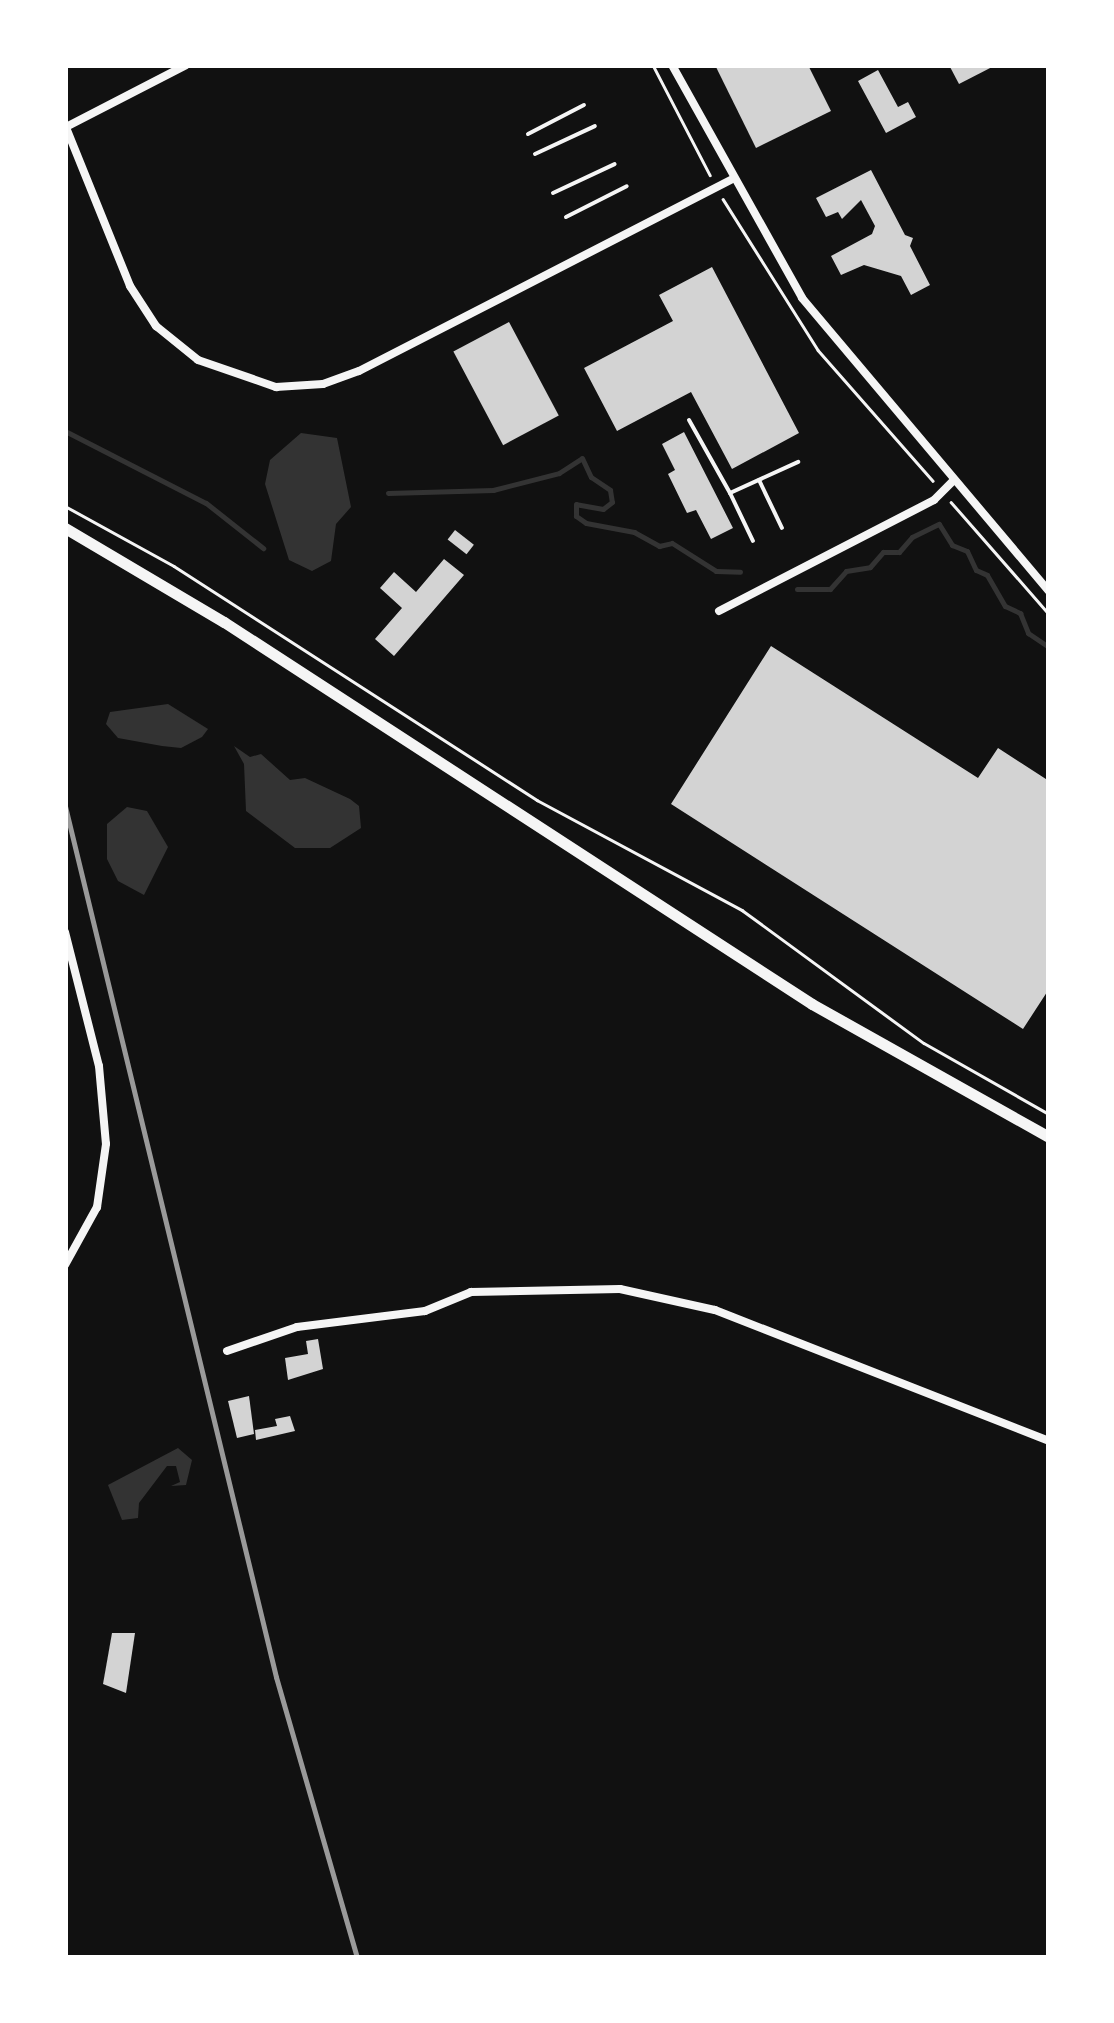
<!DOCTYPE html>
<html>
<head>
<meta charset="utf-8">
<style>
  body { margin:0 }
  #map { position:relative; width:1114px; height:2023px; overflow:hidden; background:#111; font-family:Montserrat,sans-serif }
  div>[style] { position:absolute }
  .water>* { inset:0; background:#333 }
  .stream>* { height:5px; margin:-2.5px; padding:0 2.5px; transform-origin:2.5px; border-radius:2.5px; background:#333 }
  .building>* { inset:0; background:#d3d3d3; transform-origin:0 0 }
  .path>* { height:2.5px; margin:-1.25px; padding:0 1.25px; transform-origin:1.25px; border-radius:1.25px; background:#f5f5f5 }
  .service>* { height:4px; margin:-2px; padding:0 2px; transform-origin:2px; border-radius:2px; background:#f5f5f5 }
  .minor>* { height:8px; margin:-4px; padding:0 4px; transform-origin:4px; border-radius:4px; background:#f5f5f5 }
  .secondary>* { height:11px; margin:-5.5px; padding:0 5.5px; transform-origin:5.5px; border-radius:5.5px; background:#f5f5f5 }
  .rail>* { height:5px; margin:-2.5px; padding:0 2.5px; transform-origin:2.5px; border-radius:2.5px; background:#9a9a9a }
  span { translate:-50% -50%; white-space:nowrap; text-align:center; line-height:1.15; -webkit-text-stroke:10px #fff; paint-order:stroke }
  .frame { position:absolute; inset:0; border:68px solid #fff; pointer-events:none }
</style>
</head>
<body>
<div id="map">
  <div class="water">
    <div style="clip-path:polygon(301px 433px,337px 438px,351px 507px,336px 524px,331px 561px,312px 571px,289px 560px,265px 484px,270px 460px)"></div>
    <div style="clip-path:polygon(168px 704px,208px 729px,202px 737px,181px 748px,162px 746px,118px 738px,106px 724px,110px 712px)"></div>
    <div style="clip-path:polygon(234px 746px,250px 757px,261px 754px,290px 780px,305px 778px,350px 799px,359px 806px,361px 828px,330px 848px,295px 848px,246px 811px,244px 764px)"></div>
    <div style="clip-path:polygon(127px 807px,147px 811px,168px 847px,144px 895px,118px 881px,107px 859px,107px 824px)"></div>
    <div style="clip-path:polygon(178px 1448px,192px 1460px,186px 1485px,171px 1486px,180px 1482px,176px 1466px,167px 1466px,139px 1503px,138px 1518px,122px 1520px,108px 1485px)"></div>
  </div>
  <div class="stream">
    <div style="left:65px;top:431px;width:158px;rotate:27.1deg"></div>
    <div style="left:206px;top:503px;width:73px;rotate:38.3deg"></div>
    <div style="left:388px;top:493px;width:105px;rotate:-1.6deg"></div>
    <div style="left:493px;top:490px;width:68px;rotate:-14.4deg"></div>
    <div style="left:559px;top:473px;width:27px;rotate:-33deg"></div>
    <div style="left:582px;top:458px;width:21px;rotate:65deg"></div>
    <div style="left:591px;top:477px;width:23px;rotate:34deg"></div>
    <div style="left:610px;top:490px;width:12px;rotate:81deg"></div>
    <div style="left:612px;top:502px;width:11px;rotate:142deg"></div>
    <div style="left:603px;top:509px;width:27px;rotate:-170deg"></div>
    <div style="left:576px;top:504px;width:12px;rotate:90deg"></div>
    <div style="left:576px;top:516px;width:12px;rotate:35deg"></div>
    <div style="left:586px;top:523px;width:49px;rotate:10.6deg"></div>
    <div style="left:634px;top:532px;width:29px;rotate:29deg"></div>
    <div style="left:659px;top:546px;width:13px;rotate:-13deg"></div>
    <div style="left:672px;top:543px;width:52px;rotate:32.5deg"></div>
    <div style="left:716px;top:571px;width:24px;rotate:2deg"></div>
    <div style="left:797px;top:589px;width:33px"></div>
    <div style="left:830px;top:589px;width:24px;rotate:-48deg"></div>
    <div style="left:846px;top:571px;width:24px;rotate:-9deg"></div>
    <div style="left:870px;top:567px;width:20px;rotate:-49deg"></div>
    <div style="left:883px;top:552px;width:16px"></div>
    <div style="left:899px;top:552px;width:20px;rotate:-49deg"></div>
    <div style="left:912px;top:537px;width:30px;rotate:-26deg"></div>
    <div style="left:939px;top:524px;width:25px;rotate:58deg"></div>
    <div style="left:952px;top:545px;width:16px;rotate:22deg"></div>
    <div style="left:967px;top:551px;width:21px;rotate:65deg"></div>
    <div style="left:976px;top:570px;width:12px;rotate:24deg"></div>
    <div style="left:987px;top:575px;width:36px;rotate:60deg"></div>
    <div style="left:1005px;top:606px;width:17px;rotate:25deg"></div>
    <div style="left:1020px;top:613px;width:22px;rotate:68deg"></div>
    <div style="left:1028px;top:633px;width:25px;rotate:34deg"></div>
  </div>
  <div class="building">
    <div style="clip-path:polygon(715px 65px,808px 65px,831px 111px,756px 148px)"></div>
    <div style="clip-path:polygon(949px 65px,996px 65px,959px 84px)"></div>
    <div style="clip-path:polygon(878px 70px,898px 107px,908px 102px,916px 117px,886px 133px,858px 81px)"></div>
    <div style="clip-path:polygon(871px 170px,905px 235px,913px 238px,910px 246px,930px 285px,911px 295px,901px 276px,864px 265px,841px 275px,831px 256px,872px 234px,875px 226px,861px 200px,842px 219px,838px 212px,826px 217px,816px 198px)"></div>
    <div style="clip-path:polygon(712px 267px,799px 433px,732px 469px,691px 392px,617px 431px,584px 368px,673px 321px,659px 295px)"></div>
    <div style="left:509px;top:322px;width:106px;height:63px;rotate:62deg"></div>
    <div style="clip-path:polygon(684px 432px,733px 528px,711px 539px,696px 510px,687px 513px,668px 474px,675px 470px,662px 444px)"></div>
    <div style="left:455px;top:530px;width:24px;height:12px;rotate:38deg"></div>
    <div style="clip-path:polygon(444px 559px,464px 575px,394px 656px,375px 639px,402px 608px,380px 588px,394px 572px,416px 592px)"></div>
    <div style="clip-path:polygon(771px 646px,978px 778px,998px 748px,1049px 781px,1049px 989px,1023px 1029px,671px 804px)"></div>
    <div style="clip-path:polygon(318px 1339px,323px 1369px,288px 1380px,285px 1358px,308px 1354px,306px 1341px)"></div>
    <div style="clip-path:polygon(249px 1396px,254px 1434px,237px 1438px,228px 1401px)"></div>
    <div style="clip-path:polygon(290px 1416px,295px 1431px,256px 1440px,255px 1430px,277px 1426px,275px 1419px)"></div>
    <div style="clip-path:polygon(112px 1633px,135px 1633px,126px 1693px,103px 1684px)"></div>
  </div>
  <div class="path">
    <div style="left:653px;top:65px;width:124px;rotate:62.6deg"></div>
    <div style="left:723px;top:199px;width:178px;rotate:57.8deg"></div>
    <div style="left:818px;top:350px;width:174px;rotate:48.7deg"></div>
    <div style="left:951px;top:502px;width:149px;rotate:48.8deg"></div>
    <div style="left:65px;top:506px;width:124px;rotate:28.8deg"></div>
    <div style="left:174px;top:566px;width:432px;rotate:32.8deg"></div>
    <div style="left:537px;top:800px;width:233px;rotate:28.2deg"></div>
    <div style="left:742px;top:910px;width:225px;rotate:36.2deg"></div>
    <div style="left:924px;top:1043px;width:144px;rotate:29.6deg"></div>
  </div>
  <div class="service">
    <div style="left:528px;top:134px;width:63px;rotate:-27.4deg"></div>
    <div style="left:535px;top:154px;width:66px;rotate:-25deg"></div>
    <div style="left:553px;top:193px;width:68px;rotate:-25.1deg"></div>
    <div style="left:566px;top:217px;width:68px;rotate:-26.9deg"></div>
    <div style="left:689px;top:420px;width:84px;rotate:60.7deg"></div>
    <div style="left:730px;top:493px;width:75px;rotate:-24.5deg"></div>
    <div style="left:759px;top:480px;width:53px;rotate:64.4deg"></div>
    <div style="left:730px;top:493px;width:53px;rotate:64.4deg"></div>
  </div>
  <div class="minor">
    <div style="left:672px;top:65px;width:267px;rotate:60.8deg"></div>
    <div style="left:802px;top:298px;width:383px;rotate:49.9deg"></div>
    <div style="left:65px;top:125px;width:174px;rotate:68deg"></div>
    <div style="left:130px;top:286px;width:48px;rotate:57deg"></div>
    <div style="left:156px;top:326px;width:54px;rotate:39deg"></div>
    <div style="left:198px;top:360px;width:83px;rotate:19.1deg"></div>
    <div style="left:276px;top:387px;width:47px;rotate:-3.7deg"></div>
    <div style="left:323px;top:384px;width:38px;rotate:-20deg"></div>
    <div style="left:359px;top:371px;width:420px;rotate:-27.2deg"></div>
    <div style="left:66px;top:127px;width:135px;rotate:-27.3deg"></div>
    <div style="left:719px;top:611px;width:242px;rotate:-27.3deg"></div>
    <div style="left:934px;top:500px;width:27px;rotate:-45deg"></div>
    <div style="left:65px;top:932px;width:138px;rotate:75.8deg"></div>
    <div style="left:99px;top:1066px;width:78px;rotate:84.9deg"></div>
    <div style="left:106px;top:1144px;width:64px;rotate:98.1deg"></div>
    <div style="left:97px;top:1207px;width:66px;rotate:118.9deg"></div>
    <div style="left:227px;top:1351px;width:74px;rotate:-18.9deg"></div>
    <div style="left:297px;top:1327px;width:129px;rotate:-7.1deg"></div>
    <div style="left:425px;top:1311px;width:50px;rotate:-22.4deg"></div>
    <div style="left:471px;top:1292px;width:149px;rotate:-1.2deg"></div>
    <div style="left:620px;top:1289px;width:97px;rotate:12.5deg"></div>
    <div style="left:715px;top:1310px;width:359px;rotate:21.4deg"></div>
  </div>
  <div class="secondary">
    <div style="left:65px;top:528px;width:185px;rotate:30.6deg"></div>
    <div style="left:224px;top:622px;width:701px;rotate:33.01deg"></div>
    <div style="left:812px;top:1004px;width:272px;rotate:29.3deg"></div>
  </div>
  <div class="rail">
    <div style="left:65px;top:806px;width:896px;rotate:76.38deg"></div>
    <div style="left:276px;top:1677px;width:292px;rotate:73.9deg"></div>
  </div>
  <div class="frame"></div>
</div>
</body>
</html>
